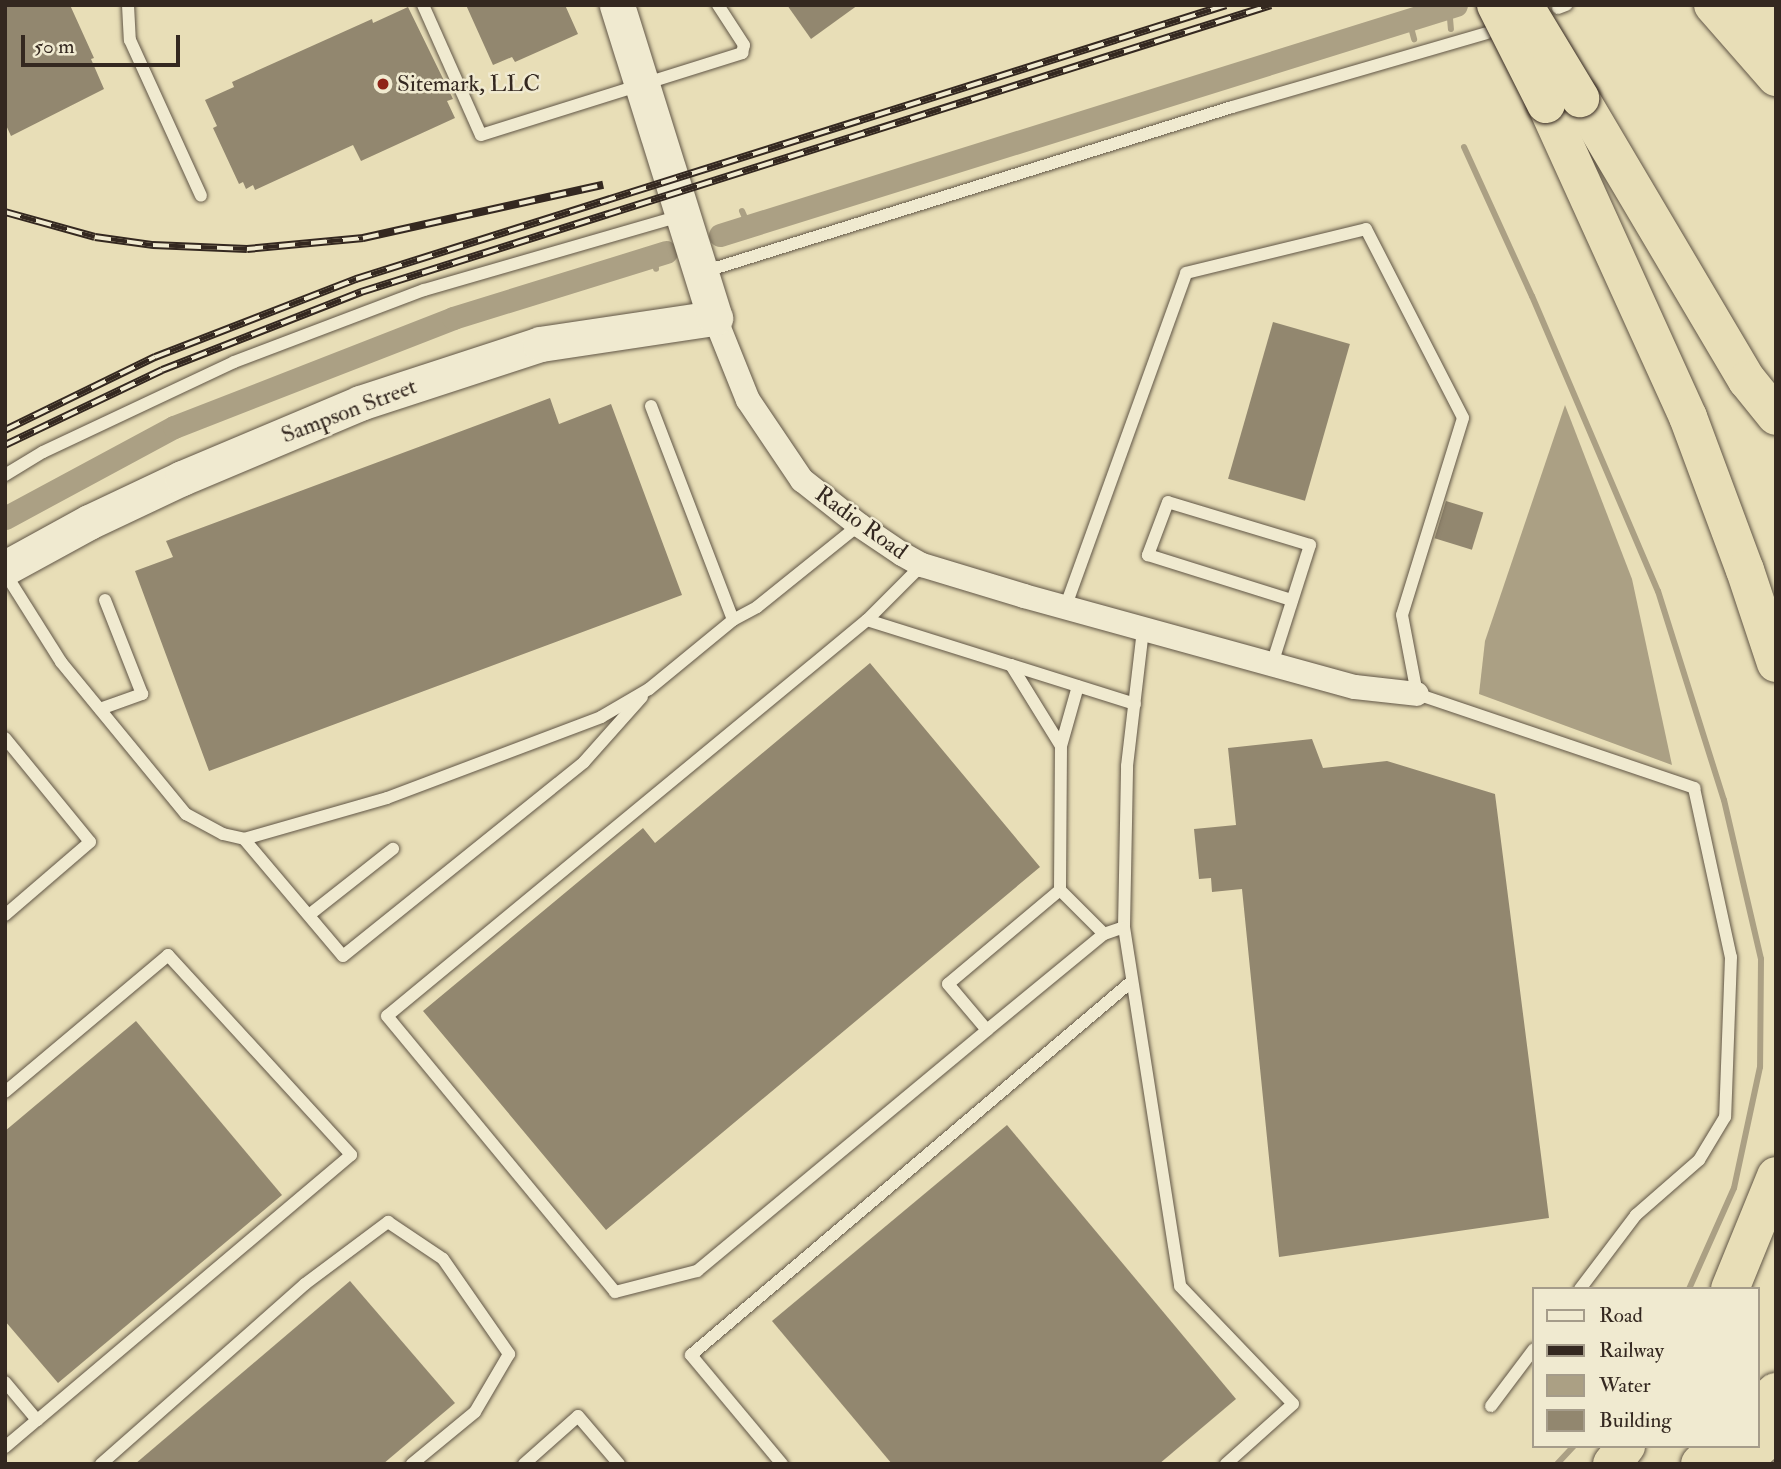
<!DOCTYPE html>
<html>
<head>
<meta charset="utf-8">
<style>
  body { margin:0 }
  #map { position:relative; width:1781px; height:1469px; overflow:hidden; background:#e8deb7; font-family:"IM FELL Double Pica",serif }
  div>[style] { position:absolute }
  .water>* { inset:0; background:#aba084 }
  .stream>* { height:6px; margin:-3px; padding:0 3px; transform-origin:3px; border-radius:3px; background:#aba084 }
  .canal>* { height:23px; margin:-11.5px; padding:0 11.5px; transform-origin:11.5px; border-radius:11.5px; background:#aba084 }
  .building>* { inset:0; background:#92876f; transform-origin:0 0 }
  .roads { filter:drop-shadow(0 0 2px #615646) drop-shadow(0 0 2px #615646) }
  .lane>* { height:12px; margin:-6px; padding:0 6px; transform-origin:6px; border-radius:6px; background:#f0ead0 }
  .street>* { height:24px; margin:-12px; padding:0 12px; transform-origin:12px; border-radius:12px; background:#f0ead0 }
  .secondary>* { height:35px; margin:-17.5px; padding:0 17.5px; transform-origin:17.5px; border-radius:17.5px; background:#f0ead0 }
  .highway>* { height:38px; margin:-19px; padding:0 19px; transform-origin:19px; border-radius:19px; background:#e8deb7 }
  .rail>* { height:8px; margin-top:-4px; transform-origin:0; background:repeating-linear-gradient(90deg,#f0ead0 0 16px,#342820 0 32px); box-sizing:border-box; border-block:2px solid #342820 }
  .bridges { filter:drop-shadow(0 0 2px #342820) drop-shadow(0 0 2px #342820) }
  .highway-bridge>* { height:38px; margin:-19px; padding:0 19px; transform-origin:19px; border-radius:19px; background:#e8deb7 }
  .dots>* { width:19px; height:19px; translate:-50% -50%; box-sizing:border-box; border:4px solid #f0ead0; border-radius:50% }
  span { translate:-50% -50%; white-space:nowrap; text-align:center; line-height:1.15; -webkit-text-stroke:5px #f0ead0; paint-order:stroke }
  .poi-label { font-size:23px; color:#342820 }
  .left { translate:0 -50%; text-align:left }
  .street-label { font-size:23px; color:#342820 }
  .frame { position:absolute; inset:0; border:7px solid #342820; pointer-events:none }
  .legend { position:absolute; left:1532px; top:1287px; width:228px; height:161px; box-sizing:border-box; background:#f0ead0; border:2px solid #a59c8a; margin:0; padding:9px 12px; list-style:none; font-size:21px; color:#342820 }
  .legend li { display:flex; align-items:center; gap:14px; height:35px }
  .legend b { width:35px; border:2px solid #a59c8a }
  .scale { position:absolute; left:21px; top:35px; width:159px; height:32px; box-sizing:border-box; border:4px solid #342820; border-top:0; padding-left:9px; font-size:21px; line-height:24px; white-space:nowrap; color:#342820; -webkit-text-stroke:5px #f0ead0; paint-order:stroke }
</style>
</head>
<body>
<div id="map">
  <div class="water">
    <div style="clip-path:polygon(1565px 405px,1632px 579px,1672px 765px,1479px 694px,1485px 641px)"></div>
  </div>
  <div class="stream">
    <div style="left:1449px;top:7px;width:22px;rotate:85deg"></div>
    <div style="left:1409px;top:20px;width:20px;rotate:75deg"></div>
    <div style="left:1464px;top:147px;width:164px;rotate:65.5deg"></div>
    <div style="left:1532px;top:296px;width:321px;rotate:66.9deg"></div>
    <div style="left:1658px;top:591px;width:219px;rotate:72.5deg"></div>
    <div style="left:1724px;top:800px;width:163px;rotate:76.9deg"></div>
    <div style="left:1761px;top:959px;width:108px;rotate:90.5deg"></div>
    <div style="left:1760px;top:1067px;width:124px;rotate:102.1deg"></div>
    <div style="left:1734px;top:1188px;width:111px;rotate:114deg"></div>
    <div style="left:742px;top:211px;width:10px;rotate:66deg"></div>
    <div style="left:654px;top:256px;width:13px;rotate:81deg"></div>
    <div style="left:1557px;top:1464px;width:25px;rotate:-47deg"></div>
  </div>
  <div class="canal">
    <div style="left:720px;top:235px;width:771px;rotate:-17.35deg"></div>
    <div style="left:5px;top:518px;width:192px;rotate:-28.3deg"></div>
    <div style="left:174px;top:427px;width:300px;rotate:-21.3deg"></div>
    <div style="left:453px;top:318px;width:223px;rotate:-17.2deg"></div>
  </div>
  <div class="building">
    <div style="clip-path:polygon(5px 5px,70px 5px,94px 58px,91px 59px,104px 89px,11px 136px,5px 123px)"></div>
    <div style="clip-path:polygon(466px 5px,565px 5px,578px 34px,515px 62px,512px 57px,493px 65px)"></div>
    <div style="clip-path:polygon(787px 5px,858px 5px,811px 39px)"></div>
    <div style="clip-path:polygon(408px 7px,453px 99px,447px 101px,455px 118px,361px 161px,353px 145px,255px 190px,253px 185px,246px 189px,243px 182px,239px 184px,213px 128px,217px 126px,205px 100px,234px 87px,232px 82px,372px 19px,373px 23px)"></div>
    <div style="left:1273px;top:322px;width:80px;height:163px;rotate:16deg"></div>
    <div style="clip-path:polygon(550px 398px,559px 424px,611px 404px,682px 595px,209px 771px,135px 571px,173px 557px,166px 541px)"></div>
    <div style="left:1446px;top:501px;width:39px;height:39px;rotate:17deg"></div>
    <div style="clip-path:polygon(870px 663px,1040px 867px,606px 1230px,423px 1011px,643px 828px,655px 843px)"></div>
    <div style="clip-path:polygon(1312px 739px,1323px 768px,1387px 761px,1495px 794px,1549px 1218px,1279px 1257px,1242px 889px,1212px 892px,1211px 878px,1199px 879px,1194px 829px,1236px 825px,1228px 748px)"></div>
    <div style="clip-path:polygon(136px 1021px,282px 1195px,58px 1383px,5px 1321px,5px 1131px)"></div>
    <div style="clip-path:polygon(1007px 1125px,1236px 1399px,1159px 1464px,892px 1464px,772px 1321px)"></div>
    <div style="clip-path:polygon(350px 1281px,455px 1403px,383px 1464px,135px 1464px)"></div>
  </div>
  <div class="roads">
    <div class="lane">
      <div style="left:128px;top:5px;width:35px;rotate:87deg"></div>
      <div style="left:130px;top:40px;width:171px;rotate:65.5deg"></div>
      <div style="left:423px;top:5px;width:142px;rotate:66deg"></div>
      <div style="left:481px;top:135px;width:274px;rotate:-17.4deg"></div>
      <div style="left:742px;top:53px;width:8px;rotate:-76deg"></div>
      <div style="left:744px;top:45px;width:48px;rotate:-123deg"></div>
      <div style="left:1558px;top:8px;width:9px;rotate:-21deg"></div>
      <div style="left:703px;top:272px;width:554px;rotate:-17.32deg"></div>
      <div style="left:1232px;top:107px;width:265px;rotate:-16.2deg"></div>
      <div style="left:651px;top:406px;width:229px;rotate:69deg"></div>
      <div style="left:733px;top:620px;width:27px;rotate:-28deg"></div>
      <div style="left:757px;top:607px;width:131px;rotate:-38.8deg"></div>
      <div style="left:5px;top:475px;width:44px;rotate:-31.2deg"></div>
      <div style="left:43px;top:452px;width:211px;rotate:-25.2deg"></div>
      <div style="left:234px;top:362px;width:203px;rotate:-20.8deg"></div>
      <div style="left:424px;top:290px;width:266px;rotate:-16.1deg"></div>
      <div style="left:922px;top:565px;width:78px;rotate:135deg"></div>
      <div style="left:867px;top:620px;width:151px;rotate:17.4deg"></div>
      <div style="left:1011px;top:665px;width:95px;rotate:58.3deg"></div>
      <div style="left:1061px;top:746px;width:144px;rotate:90.4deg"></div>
      <div style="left:1060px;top:890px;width:146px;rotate:140deg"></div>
      <div style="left:948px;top:984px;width:60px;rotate:49.7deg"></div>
      <div style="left:987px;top:1030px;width:151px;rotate:-39.4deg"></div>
      <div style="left:1104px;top:934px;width:21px;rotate:-19deg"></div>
      <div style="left:1124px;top:927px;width:161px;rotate:-88.9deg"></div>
      <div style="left:1127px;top:766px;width:138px;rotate:-83.3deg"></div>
      <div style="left:5px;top:573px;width:105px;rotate:57.8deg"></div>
      <div style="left:61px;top:662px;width:197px;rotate:50.6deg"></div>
      <div style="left:186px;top:814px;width:42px;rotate:28.4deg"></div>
      <div style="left:223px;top:834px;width:22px;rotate:13deg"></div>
      <div style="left:244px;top:839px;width:149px;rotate:-16deg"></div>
      <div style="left:387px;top:798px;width:229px;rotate:-20.7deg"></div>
      <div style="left:601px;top:717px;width:56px;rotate:-30.3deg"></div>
      <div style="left:649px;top:689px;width:109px;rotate:-39.4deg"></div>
      <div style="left:1065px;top:608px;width:356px;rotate:-70.1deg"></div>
      <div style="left:1186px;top:273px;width:185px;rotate:-13.7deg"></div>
      <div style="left:1366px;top:229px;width:212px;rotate:62.8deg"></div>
      <div style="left:1463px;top:418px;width:206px;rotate:107.2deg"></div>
      <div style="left:1402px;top:615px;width:80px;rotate:79.2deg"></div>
      <div style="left:1417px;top:694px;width:293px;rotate:18.7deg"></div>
      <div style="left:1694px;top:788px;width:173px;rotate:77.7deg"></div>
      <div style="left:1731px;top:957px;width:160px;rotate:92.1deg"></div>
      <div style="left:1725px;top:1117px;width:50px;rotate:121.2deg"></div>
      <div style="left:1699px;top:1160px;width:84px;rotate:138.9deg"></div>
      <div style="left:1636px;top:1215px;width:93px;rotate:127.1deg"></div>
      <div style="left:867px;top:620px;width:622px;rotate:140.48deg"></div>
      <div style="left:387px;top:1016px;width:358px;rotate:50.4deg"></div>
      <div style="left:615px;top:1292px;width:85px;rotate:-14.4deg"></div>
      <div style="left:697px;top:1271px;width:377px;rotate:-39.7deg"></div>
      <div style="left:1272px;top:664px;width:125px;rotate:-72.3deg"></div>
      <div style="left:1310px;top:545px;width:148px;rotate:-163.2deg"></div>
      <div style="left:1168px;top:502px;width:57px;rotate:110.7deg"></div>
      <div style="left:1148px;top:555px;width:151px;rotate:17.4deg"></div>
      <div style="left:1011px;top:665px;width:130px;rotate:17.5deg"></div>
      <div style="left:100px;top:709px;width:45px;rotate:-19.7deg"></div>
      <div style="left:142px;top:694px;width:101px;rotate:-111.5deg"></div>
      <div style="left:5px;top:738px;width:134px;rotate:50.7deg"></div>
      <div style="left:90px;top:842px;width:112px;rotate:139.3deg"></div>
      <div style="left:1061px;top:746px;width:62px;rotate:-74.2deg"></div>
      <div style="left:244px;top:839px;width:153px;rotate:49.8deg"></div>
      <div style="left:343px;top:956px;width:309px;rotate:-38.8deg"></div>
      <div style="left:584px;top:762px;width:87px;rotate:-48.3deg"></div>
      <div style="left:1060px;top:890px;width:62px;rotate:45deg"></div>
      <div style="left:309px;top:915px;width:107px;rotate:-38.2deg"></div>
      <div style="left:1124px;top:927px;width:363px;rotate:81.1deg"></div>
      <div style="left:1180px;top:1286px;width:163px;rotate:46.2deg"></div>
      <div style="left:1293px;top:1404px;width:90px;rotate:138.2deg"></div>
      <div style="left:5px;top:1092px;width:213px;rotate:-40deg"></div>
      <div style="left:168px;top:955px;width:271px;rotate:47.5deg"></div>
      <div style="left:351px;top:1155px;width:411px;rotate:139.8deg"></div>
      <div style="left:5px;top:1382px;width:50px;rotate:49.9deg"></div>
      <div style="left:37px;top:1420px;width:42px;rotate:139.8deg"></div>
      <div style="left:1491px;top:1406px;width:71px;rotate:-53deg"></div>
      <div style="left:101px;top:1464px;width:272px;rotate:-41.4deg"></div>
      <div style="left:305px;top:1284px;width:104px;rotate:-36.8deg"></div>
      <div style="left:388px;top:1222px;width:66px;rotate:33.9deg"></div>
      <div style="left:443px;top:1259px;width:116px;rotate:55.2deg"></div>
      <div style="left:509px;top:1354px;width:67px;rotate:120.4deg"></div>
      <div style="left:475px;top:1412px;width:82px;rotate:140.5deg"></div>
      <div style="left:524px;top:1464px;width:72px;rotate:-41.6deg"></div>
      <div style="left:578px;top:1416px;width:63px;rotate:49.5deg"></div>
      <div style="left:782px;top:1464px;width:142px;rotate:-129.9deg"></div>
      <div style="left:691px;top:1355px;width:577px;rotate:-40.29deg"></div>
    </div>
    <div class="street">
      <div style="left:715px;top:318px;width:88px;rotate:68.1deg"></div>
      <div style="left:748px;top:400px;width:97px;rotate:56deg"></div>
      <div style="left:802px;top:480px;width:73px;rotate:38.3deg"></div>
      <div style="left:859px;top:525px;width:52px;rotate:34deg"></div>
      <div style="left:902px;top:554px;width:23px;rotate:29deg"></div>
      <div style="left:922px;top:565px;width:107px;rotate:16.9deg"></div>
      <div style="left:1024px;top:596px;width:343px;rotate:15.4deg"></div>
      <div style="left:1355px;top:687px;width:62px;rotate:6.4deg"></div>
    </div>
    <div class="secondary">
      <div style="left:5px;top:568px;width:96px;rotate:-28.7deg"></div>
      <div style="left:89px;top:522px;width:103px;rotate:-25.3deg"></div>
      <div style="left:182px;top:478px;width:193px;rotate:-22.8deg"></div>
      <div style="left:360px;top:403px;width:189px;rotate:-18.1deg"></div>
      <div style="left:540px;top:344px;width:177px;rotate:-8.5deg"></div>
      <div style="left:715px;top:318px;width:328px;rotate:-107.4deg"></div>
    </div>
    <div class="highway">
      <div style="left:1713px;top:5px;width:96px;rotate:48.8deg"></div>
      <div style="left:1751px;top:5px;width:38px;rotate:49deg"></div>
      <div style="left:1580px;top:98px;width:328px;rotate:59.4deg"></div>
      <div style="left:1747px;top:380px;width:46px;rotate:51.1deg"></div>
      <div style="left:1546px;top:104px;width:344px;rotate:65.6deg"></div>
      <div style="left:1688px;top:417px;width:163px;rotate:69.6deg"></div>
      <div style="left:1745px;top:570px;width:98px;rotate:71.6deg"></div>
      <div style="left:1730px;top:1289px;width:122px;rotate:-67.8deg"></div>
      <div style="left:1758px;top:1408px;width:24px;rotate:-42deg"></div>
      <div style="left:1612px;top:1464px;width:23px;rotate:-52deg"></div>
      <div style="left:1700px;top:1464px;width:25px;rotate:-45deg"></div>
      <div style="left:1741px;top:1464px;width:48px;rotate:-43.3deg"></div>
    </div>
  </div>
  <div class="rail">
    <div style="left:5px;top:212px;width:93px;rotate:15.5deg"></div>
    <div style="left:95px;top:237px;width:59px;rotate:7.9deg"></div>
    <div style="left:153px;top:245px;width:94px;rotate:2.4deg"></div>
    <div style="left:247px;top:249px;width:117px;rotate:-5.4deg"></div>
    <div style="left:363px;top:238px;width:246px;rotate:-12.5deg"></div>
    <div style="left:5px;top:430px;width:167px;rotate:-26deg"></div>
    <div style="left:155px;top:357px;width:216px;rotate:-21.2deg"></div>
    <div style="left:356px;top:279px;width:912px;rotate:-17.48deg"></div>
    <div style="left:5px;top:445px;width:174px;rotate:-25.5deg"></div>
    <div style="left:162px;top:370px;width:214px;rotate:-21.4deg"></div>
    <div style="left:361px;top:292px;width:954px;rotate:-17.5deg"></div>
  </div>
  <div class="bridges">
    <div class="highway-bridge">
      <div style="left:1496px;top:5px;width:111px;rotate:63.2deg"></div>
      <div style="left:1524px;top:5px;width:109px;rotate:58.9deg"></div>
    </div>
  </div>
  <div class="dots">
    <div style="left:383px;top:84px;background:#8f2418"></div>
  </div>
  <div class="poi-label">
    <span class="left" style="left:397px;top:84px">Sitemark, LLC</span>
  </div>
  <div class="street-label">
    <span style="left:349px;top:411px;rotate:-21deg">Sampson Street</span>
    <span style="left:861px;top:523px;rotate:36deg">Radio Road</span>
  </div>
  <div class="frame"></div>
  <ul class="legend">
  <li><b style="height:9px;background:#f0ead0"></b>Road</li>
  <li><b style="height:9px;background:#342820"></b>Railway</li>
  <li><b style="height:19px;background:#aba084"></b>Water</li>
  <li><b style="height:19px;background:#92876f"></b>Building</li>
  </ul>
  <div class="scale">50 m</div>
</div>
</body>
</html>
